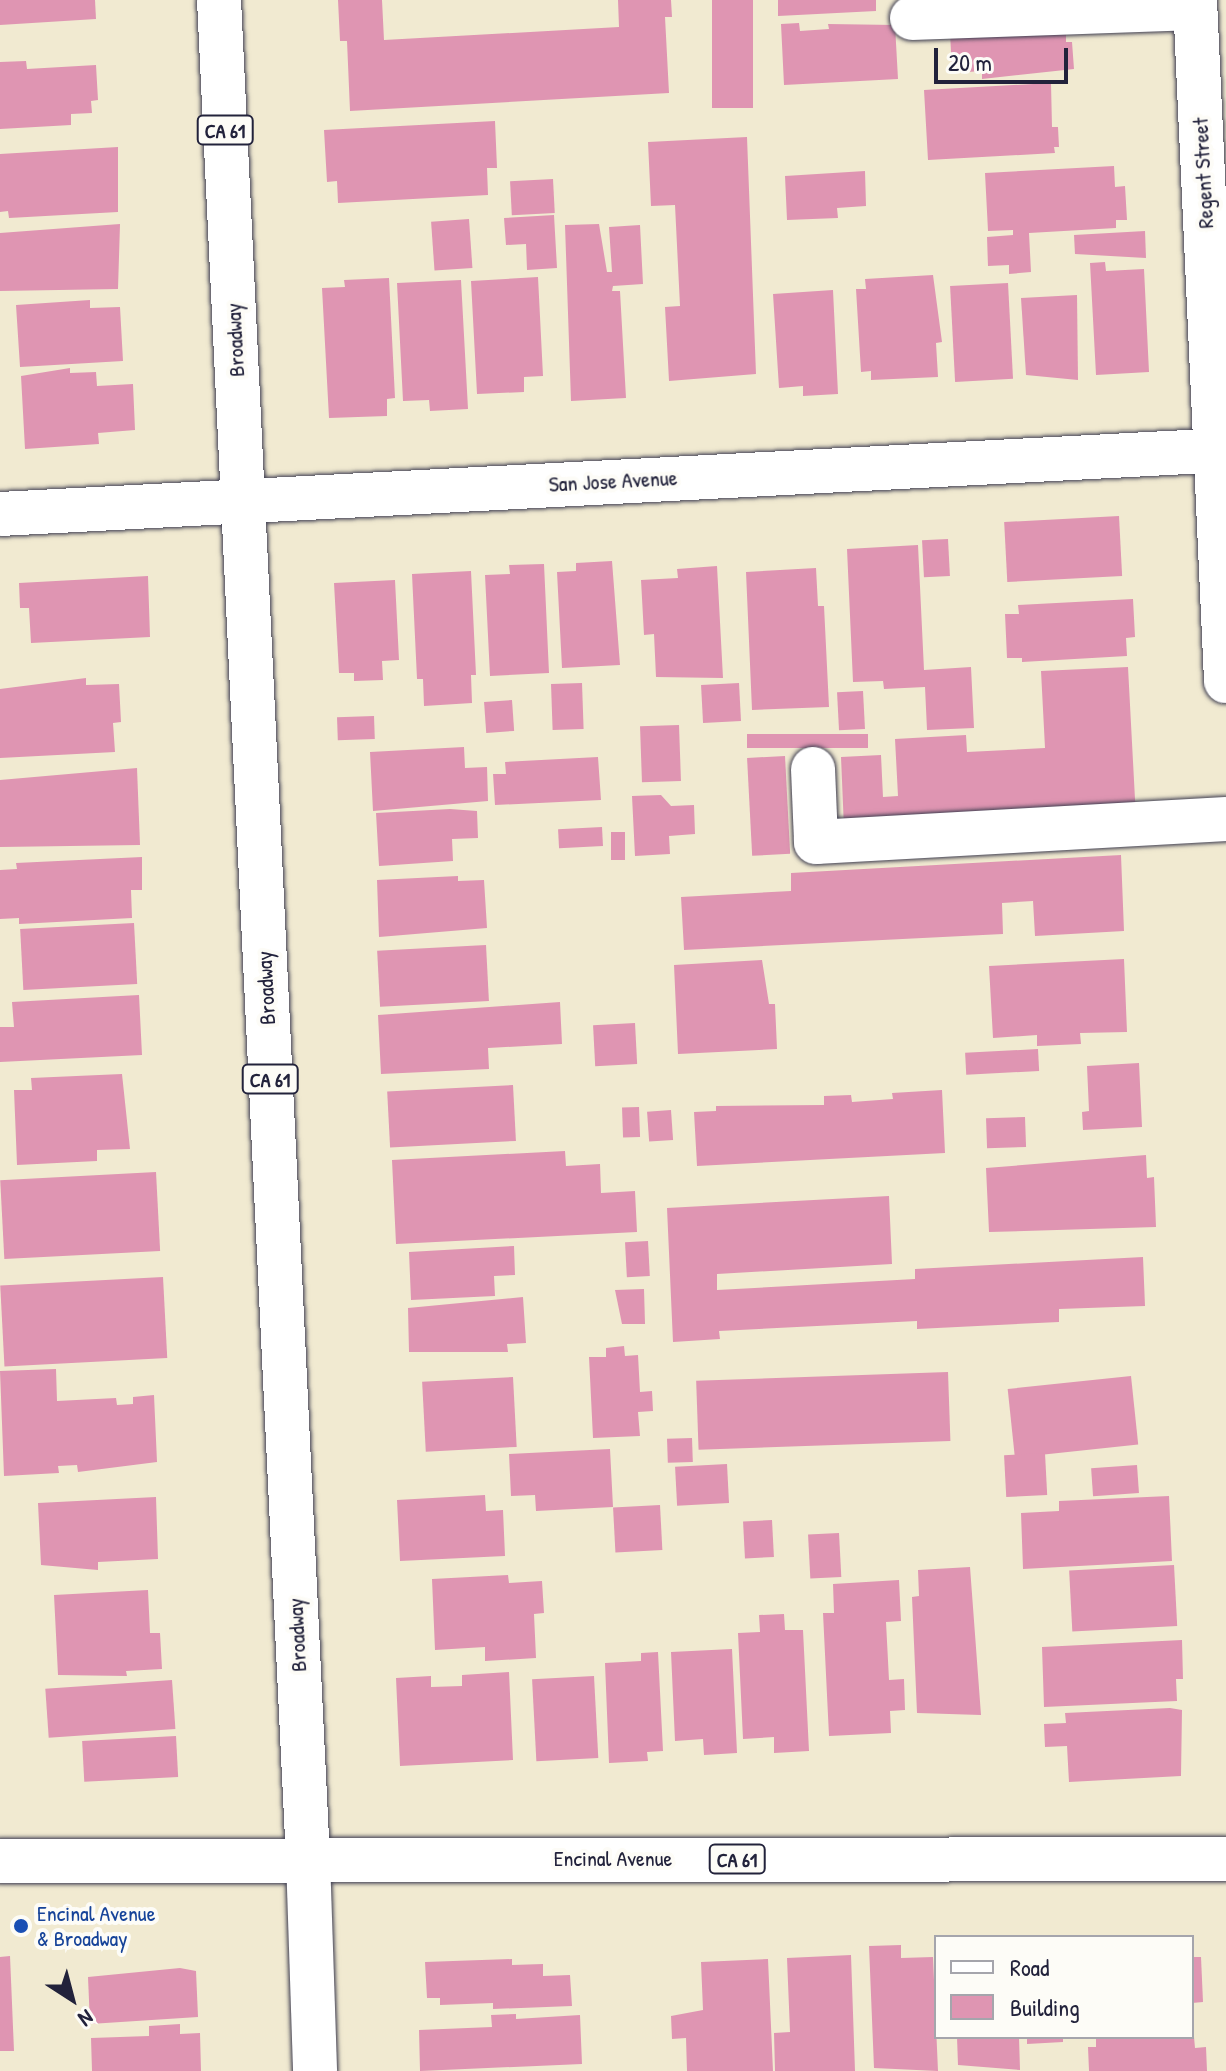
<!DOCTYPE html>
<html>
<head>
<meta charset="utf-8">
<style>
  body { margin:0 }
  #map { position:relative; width:1226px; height:2071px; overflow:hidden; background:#f1ead1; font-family:"Patrick Hand",sans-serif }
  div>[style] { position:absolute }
  .building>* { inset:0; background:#df95b2; transform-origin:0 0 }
  .roads { filter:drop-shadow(0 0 2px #414052) drop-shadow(0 0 2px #414052) }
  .minor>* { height:44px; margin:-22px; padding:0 22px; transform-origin:22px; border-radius:22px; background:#fff }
  .major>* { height:44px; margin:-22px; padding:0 22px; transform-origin:22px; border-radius:22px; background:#fff }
  .dots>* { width:22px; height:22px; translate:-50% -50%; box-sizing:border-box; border:4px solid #fdfcf7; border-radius:50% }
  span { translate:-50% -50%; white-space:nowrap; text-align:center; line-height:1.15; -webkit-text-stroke:8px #fdfcf7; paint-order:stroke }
  .shield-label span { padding:2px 6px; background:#fdfcf7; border:2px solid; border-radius:6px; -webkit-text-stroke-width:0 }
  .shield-label { font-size:20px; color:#22223b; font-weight:700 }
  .street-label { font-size:22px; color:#22223b }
  .transit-label { font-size:22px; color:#164399 }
  .left { translate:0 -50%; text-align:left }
  .legend { position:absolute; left:934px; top:1935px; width:260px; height:104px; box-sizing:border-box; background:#fdfcf7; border:2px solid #a5a5ac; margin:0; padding:10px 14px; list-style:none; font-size:24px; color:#22223b }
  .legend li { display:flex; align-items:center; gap:16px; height:40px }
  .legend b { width:40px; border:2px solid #a5a5ac }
  .north { position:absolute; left:32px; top:1959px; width:80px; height:80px; -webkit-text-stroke:6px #fdfcf7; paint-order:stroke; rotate:144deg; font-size:22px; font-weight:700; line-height:32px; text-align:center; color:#22223b }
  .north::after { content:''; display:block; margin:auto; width:28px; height:36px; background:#22223b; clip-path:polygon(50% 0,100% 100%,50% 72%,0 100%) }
  .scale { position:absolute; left:934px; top:48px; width:134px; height:36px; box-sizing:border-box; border:4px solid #22223b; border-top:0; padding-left:10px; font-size:24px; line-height:28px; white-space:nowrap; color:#22223b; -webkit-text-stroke:6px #fdfcf7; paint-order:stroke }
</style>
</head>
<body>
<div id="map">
  <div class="building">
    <div style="clip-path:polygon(0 0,95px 0,96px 19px,0 25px)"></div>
    <div style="clip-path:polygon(338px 0,382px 0,384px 40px,619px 27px,618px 0,671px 0,672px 17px,665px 17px,669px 93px,350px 111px,347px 41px,340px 41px)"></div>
    <div style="left:712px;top:0;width:41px;height:108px"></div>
    <div style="clip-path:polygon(778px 0,876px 0,876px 11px,778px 16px)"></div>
    <div style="clip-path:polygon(799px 23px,800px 31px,829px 29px,828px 24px,895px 25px,898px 79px,784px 85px,781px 24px)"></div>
    <div style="clip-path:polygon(950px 32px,1066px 32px,1066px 42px,1072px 42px,1074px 69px,982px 79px,982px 71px,952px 73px)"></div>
    <div style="clip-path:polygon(26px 61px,27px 69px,96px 65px,98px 100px,91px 101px,92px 113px,71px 114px,71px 125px,0 129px,0 62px)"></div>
    <div style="clip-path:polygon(1051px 83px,1052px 127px,1058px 127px,1059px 147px,1054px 147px,1055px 153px,928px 160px,924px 90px)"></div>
    <div style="clip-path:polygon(495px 121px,497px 168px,487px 168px,488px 195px,338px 203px,337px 181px,327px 182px,324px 130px)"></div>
    <div style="clip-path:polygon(747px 137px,756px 374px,669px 381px,665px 307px,680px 306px,675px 205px,651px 206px,648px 142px)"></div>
    <div style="clip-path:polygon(118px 147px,118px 212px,9px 218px,8px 211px,0 212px,0 154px)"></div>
    <div style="clip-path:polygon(1114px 166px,1115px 187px,1125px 186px,1127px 220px,1116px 220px,1116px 228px,1029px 233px,1031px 272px,1009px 274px,1009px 265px,988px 266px,987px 237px,1013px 235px,1013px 230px,988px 231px,985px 173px)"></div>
    <div style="clip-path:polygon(865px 171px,866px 206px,837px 208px,838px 218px,787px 220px,785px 176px)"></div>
    <div style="left:553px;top:179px;width:34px;height:43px;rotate:87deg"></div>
    <div style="clip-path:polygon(554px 215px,557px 268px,527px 270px,526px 244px,506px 245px,504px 218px)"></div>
    <div style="left:469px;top:219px;width:49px;height:38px;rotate:86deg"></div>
    <div style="clip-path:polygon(120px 224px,118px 289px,0 291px,0 233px)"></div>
    <div style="clip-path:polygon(599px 224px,607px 272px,612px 272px,609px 227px,640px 225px,643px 284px,613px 286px,612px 291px,620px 291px,626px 398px,571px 401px,565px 225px)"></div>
    <div style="clip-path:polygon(1145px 231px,1146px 258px,1075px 254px,1074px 235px)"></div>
    <div style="clip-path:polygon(1105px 262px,1106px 271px,1144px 269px,1149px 372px,1096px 375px,1090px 263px)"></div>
    <div style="clip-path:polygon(933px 275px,942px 342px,936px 343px,938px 377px,871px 380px,871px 371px,861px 372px,856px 289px,866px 289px,865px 279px)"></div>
    <div style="clip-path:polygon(538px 277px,543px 376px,524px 377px,524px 392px,477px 394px,471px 281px)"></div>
    <div style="clip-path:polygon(389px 278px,395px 398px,387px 399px,387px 416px,329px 418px,322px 288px,345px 287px,344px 280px)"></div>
    <div style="clip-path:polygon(461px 280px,468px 409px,430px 411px,429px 400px,403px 401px,397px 283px)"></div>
    <div style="left:1008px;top:283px;width:96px;height:58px;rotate:87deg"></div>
    <div style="clip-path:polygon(833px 290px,838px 394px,803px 396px,803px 386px,779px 388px,773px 294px)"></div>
    <div style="clip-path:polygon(1077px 295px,1078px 380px,1026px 375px,1021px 298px)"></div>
    <div style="clip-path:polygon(90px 300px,90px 308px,120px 307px,123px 361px,20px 367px,16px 305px)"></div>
    <div style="clip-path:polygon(70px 368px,70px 373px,96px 372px,97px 386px,133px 384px,135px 430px,98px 433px,99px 444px,25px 449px,21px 376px)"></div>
    <div style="left:1119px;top:516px;width:60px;height:115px;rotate:87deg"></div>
    <div style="left:948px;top:539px;width:37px;height:26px;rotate:87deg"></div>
    <div style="clip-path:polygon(918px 545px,924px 670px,971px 667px,974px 728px,927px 730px,925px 687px,884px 689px,883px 681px,853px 682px,847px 549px)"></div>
    <div style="clip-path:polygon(612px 561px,620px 665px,562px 668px,557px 572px,576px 571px,576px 563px)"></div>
    <div style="clip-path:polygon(544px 564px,549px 673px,490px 676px,485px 575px,510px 574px,509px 565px)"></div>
    <div style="clip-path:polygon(717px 566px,723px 678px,656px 677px,654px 634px,644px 635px,641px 580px,678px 578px,677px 569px)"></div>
    <div style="clip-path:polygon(816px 568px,818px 606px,824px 606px,829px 707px,752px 710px,746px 572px)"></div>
    <div style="clip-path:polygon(471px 571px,476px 675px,471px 675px,472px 703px,424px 706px,423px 679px,417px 679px,412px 574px)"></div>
    <div style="clip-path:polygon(148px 576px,150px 637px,31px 643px,29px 608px,20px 608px,19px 583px)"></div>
    <div style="clip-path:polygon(395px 580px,399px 660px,382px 661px,383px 680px,354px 681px,354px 673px,339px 673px,334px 583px)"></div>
    <div style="clip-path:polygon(1133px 599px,1135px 637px,1126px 638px,1127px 656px,1022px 662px,1022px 658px,1007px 658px,1005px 614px,1019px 614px,1018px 605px)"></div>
    <div style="clip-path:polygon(1128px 667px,1136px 818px,844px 828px,841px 757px,881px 755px,883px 797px,898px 796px,895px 739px,966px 735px,967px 752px,1045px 748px,1041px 671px)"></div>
    <div style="clip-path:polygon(86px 678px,86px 685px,119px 684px,121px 722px,113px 723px,115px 752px,0 758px,0 689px)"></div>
    <div style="left:582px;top:683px;width:46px;height:31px;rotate:88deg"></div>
    <div style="left:739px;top:683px;width:38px;height:38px;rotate:87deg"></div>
    <div style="left:863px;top:691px;width:38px;height:26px;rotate:87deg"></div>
    <div style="left:512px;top:700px;width:31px;height:28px;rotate:86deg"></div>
    <div style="left:374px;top:716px;width:23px;height:37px;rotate:88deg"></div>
    <div style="left:679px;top:725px;width:56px;height:39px;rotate:88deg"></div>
    <div style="left:868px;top:734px;width:14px;height:121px;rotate:90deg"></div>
    <div style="clip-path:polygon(464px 747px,465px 768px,487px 767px,488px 801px,373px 811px,370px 752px)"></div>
    <div style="left:785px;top:756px;width:98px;height:38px;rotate:87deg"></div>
    <div style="clip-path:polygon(598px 757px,601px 800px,495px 805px,493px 774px,506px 774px,505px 762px)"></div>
    <div style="clip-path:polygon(137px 768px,140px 845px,0 847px,0 780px)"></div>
    <div style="clip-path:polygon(661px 795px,671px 806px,694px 805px,695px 834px,669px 836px,670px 854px,635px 856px,632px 796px)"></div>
    <div style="clip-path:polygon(450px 809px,477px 811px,478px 838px,452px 839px,453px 861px,379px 866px,376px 813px)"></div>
    <div style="left:602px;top:827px;width:19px;height:44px;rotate:87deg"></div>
    <div style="left:611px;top:832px;width:14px;height:28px"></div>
    <div style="clip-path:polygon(1121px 855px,1124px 931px,1035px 936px,1033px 901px,1002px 903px,1003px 934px,684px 950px,681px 897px,791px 891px,791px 873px)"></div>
    <div style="clip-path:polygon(142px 857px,142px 890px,131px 890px,132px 918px,19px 924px,19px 918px,0 919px,0 870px,17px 869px,16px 863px)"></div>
    <div style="clip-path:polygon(458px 876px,458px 881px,484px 880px,487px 928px,379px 937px,377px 880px)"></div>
    <div style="left:134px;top:923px;width:61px;height:114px;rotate:87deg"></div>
    <div style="left:486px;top:945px;width:56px;height:109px;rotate:87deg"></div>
    <div style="clip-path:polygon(1124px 959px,1127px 1032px,1080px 1033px,1081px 1044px,1037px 1046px,1037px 1035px,993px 1038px,989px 966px)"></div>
    <div style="clip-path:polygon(762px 960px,769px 1004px,775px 1004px,777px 1049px,678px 1054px,674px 965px)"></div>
    <div style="clip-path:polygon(139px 995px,142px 1055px,0 1062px,0 1027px,14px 1027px,12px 1002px)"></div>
    <div style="clip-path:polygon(560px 1002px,562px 1044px,488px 1048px,489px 1069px,381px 1074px,378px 1015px)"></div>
    <div style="left:635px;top:1023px;width:41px;height:42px;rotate:87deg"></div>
    <div style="left:1038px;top:1049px;width:22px;height:73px;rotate:87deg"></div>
    <div style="clip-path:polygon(1139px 1063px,1142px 1127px,1083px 1130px,1082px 1112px,1089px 1111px,1087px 1066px)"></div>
    <div style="clip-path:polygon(122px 1074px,130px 1149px,97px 1150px,97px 1161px,17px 1165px,14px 1090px,32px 1090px,31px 1078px)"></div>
    <div style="left:513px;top:1085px;width:56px;height:126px;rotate:87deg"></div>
    <div style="clip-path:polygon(942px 1090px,945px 1153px,697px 1166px,694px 1112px,716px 1111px,716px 1106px,824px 1105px,824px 1096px,851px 1095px,852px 1102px,893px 1099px,892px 1093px)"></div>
    <div style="left:639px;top:1107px;width:30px;height:17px;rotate:88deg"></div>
    <div style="left:671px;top:1110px;width:30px;height:24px;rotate:86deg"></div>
    <div style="left:1025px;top:1117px;width:30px;height:39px;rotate:88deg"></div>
    <div style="clip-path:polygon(565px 1151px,566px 1166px,600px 1164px,601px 1193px,635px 1191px,637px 1232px,396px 1244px,392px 1160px)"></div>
    <div style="clip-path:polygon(1146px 1155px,1147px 1178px,1154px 1177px,1156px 1227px,989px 1232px,986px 1168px)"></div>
    <div style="left:156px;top:1172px;width:79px;height:156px;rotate:87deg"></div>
    <div style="clip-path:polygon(889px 1196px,892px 1264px,717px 1274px,717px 1290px,915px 1279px,915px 1269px,1143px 1257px,1145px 1306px,1059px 1309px,1059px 1322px,917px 1329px,917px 1321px,719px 1331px,720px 1339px,673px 1342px,667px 1208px)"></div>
    <div style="left:648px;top:1241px;width:35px;height:23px;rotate:87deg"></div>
    <div style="clip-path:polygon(514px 1246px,515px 1275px,494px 1276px,495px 1296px,411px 1300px,409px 1252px)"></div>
    <div style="left:163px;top:1277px;width:81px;height:163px;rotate:87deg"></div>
    <div style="clip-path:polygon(644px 1289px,645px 1324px,622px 1324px,615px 1290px)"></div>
    <div style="clip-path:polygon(523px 1297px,526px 1343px,507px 1344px,508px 1352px,409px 1352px,408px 1308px)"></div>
    <div style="clip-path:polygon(624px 1346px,625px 1356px,638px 1355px,640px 1392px,652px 1391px,653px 1411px,638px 1412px,640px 1436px,593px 1438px,589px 1357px,606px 1357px,606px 1348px)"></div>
    <div style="clip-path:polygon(56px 1369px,57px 1401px,116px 1398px,117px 1405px,133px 1404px,133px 1397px,154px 1395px,157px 1462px,78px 1472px,77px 1465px,58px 1466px,59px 1473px,4px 1476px,0 1371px)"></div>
    <div style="left:948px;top:1372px;width:69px;height:252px;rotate:88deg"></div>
    <div style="left:1131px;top:1376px;width:69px;height:124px;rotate:84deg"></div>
    <div style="left:513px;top:1377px;width:70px;height:91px;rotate:87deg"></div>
    <div style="left:692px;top:1438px;width:24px;height:25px;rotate:88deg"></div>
    <div style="clip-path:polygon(610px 1449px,613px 1507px,536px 1511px,535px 1495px,511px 1496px,509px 1454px)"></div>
    <div style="left:1045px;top:1453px;width:42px;height:41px;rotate:87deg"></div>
    <div style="left:727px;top:1464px;width:39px;height:52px;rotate:87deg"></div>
    <div style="left:1137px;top:1465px;width:28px;height:46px;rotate:86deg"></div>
    <div style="clip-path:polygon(485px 1495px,486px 1511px,503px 1510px,505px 1556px,400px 1561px,397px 1500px)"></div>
    <div style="clip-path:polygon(1169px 1496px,1172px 1561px,1023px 1569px,1021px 1513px,1059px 1511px,1059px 1501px)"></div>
    <div style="clip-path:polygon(156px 1497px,158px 1559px,98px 1562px,98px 1570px,41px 1565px,38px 1503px)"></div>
    <div style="left:660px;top:1505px;width:45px;height:47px;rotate:87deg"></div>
    <div style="left:772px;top:1520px;width:37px;height:29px;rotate:87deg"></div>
    <div style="left:839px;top:1533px;width:44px;height:31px;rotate:87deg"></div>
    <div style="left:1174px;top:1565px;width:61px;height:105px;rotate:87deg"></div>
    <div style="clip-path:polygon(970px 1567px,981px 1715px,917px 1713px,912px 1597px,919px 1596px,918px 1570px)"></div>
    <div style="clip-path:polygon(508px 1575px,509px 1583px,542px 1581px,544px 1613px,534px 1614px,536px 1658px,485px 1661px,485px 1647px,435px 1650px,432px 1579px)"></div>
    <div style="clip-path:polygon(899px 1580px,901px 1621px,886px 1622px,889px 1680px,904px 1679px,905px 1710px,890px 1711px,891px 1733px,829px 1736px,823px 1613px,834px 1613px,833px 1584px)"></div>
    <div style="clip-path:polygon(148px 1590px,150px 1633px,160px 1633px,162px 1669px,126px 1671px,127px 1676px,58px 1675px,54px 1595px)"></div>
    <div style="clip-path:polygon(784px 1614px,785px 1630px,803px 1630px,809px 1751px,774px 1753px,774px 1737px,743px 1739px,738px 1633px,760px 1632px,759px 1615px)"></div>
    <div style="clip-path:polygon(1182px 1640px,1183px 1679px,1176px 1679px,1177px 1701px,1044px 1707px,1042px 1647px)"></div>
    <div style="clip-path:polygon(732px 1649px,737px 1753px,704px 1755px,703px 1739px,675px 1741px,671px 1652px)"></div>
    <div style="clip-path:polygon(658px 1652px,663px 1751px,647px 1752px,648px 1761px,609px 1763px,605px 1663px,641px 1661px,641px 1653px)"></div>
    <div style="clip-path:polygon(509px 1672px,513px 1760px,400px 1766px,396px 1678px,431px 1676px,431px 1687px,462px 1686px,462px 1675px)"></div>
    <div style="left:594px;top:1676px;width:82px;height:62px;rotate:87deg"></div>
    <div style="left:172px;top:1680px;width:49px;height:127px;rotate:86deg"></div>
    <div style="clip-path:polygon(1170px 1708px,1182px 1710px,1181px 1776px,1069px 1782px,1067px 1746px,1045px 1747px,1044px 1724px,1066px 1723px,1065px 1713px)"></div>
    <div style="left:176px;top:1736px;width:41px;height:94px;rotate:87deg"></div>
    <div style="clip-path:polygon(901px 1945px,901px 1958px,933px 1957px,938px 2071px,874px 2068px,869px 1946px)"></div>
    <div style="clip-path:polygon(851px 1955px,855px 2071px,775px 2071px,774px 2033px,790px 2032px,787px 1958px)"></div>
    <div style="clip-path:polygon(10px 1956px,14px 2051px,0 2051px,0 1957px)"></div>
    <div style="clip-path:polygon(1192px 1957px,1201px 1957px,1203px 2002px,1192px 2003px)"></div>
    <div style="clip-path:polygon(512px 1959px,512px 1965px,543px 1964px,543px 1976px,570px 1975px,572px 2006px,493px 2009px,493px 2003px,440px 2005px,440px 1998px,427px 1998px,425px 1962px)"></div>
    <div style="clip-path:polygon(768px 1959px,773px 2071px,687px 2071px,686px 2038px,672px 2039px,671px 2016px,703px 2010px,701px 1962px)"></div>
    <div style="clip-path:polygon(180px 1968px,196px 1971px,198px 2017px,90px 2024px,88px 1977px)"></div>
    <div style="clip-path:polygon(516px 2014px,516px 2019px,580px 2015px,582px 2064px,420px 2071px,419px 2030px,492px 2027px,491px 2015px)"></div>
    <div style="clip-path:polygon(180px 2024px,180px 2034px,200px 2033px,201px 2071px,92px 2071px,91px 2038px,149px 2036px,149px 2026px)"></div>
    <div style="clip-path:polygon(957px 2037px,1019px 2037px,1020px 2070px,958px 2065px)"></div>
    <div style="clip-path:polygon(1027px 2037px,1063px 2037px,1063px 2042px,1027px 2044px)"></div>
    <div style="clip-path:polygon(1096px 2037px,1194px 2037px,1195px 2048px,1206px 2047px,1207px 2071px,1089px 2071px,1088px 2047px,1096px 2047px)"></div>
  </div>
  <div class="roads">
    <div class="minor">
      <div style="left:1195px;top:0;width:682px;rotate:87.39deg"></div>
      <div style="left:912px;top:18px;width:283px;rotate:-2deg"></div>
      <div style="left:0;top:514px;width:1228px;rotate:-2.99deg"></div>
      <div style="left:813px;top:769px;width:73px;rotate:87.6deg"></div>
      <div style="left:816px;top:842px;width:411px;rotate:-3.2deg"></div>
      <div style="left:308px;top:1858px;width:213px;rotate:88.1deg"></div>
    </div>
    <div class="major">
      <div style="left:219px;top:0;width:1860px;rotate:87.26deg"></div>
      <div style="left:0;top:1861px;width:1226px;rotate:-0.09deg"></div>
    </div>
  </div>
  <div class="dots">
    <div style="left:21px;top:1926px;background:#1a4fb4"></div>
  </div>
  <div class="shield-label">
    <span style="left:225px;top:130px">CA 61</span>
    <span style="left:270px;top:1079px">CA 61</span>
    <span style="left:737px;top:1859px">CA 61</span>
  </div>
  <div class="street-label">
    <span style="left:1203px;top:173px;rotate:-93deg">Regent Street</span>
    <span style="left:235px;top:340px;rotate:-93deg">Broadway</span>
    <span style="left:613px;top:481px;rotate:-3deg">San Jose Avenue</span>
    <span style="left:266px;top:988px;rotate:-93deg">Broadway</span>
    <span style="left:297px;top:1635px;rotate:-93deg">Broadway</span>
    <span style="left:613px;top:1859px">Encinal Avenue</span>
  </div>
  <div class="transit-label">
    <span class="left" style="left:37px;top:1926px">Encinal Avenue<br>&amp; Broadway</span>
  </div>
  <ul class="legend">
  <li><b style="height:10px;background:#fff"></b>Road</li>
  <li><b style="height:22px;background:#df95b2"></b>Building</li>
  </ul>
  <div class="north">N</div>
  <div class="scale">20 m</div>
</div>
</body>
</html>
